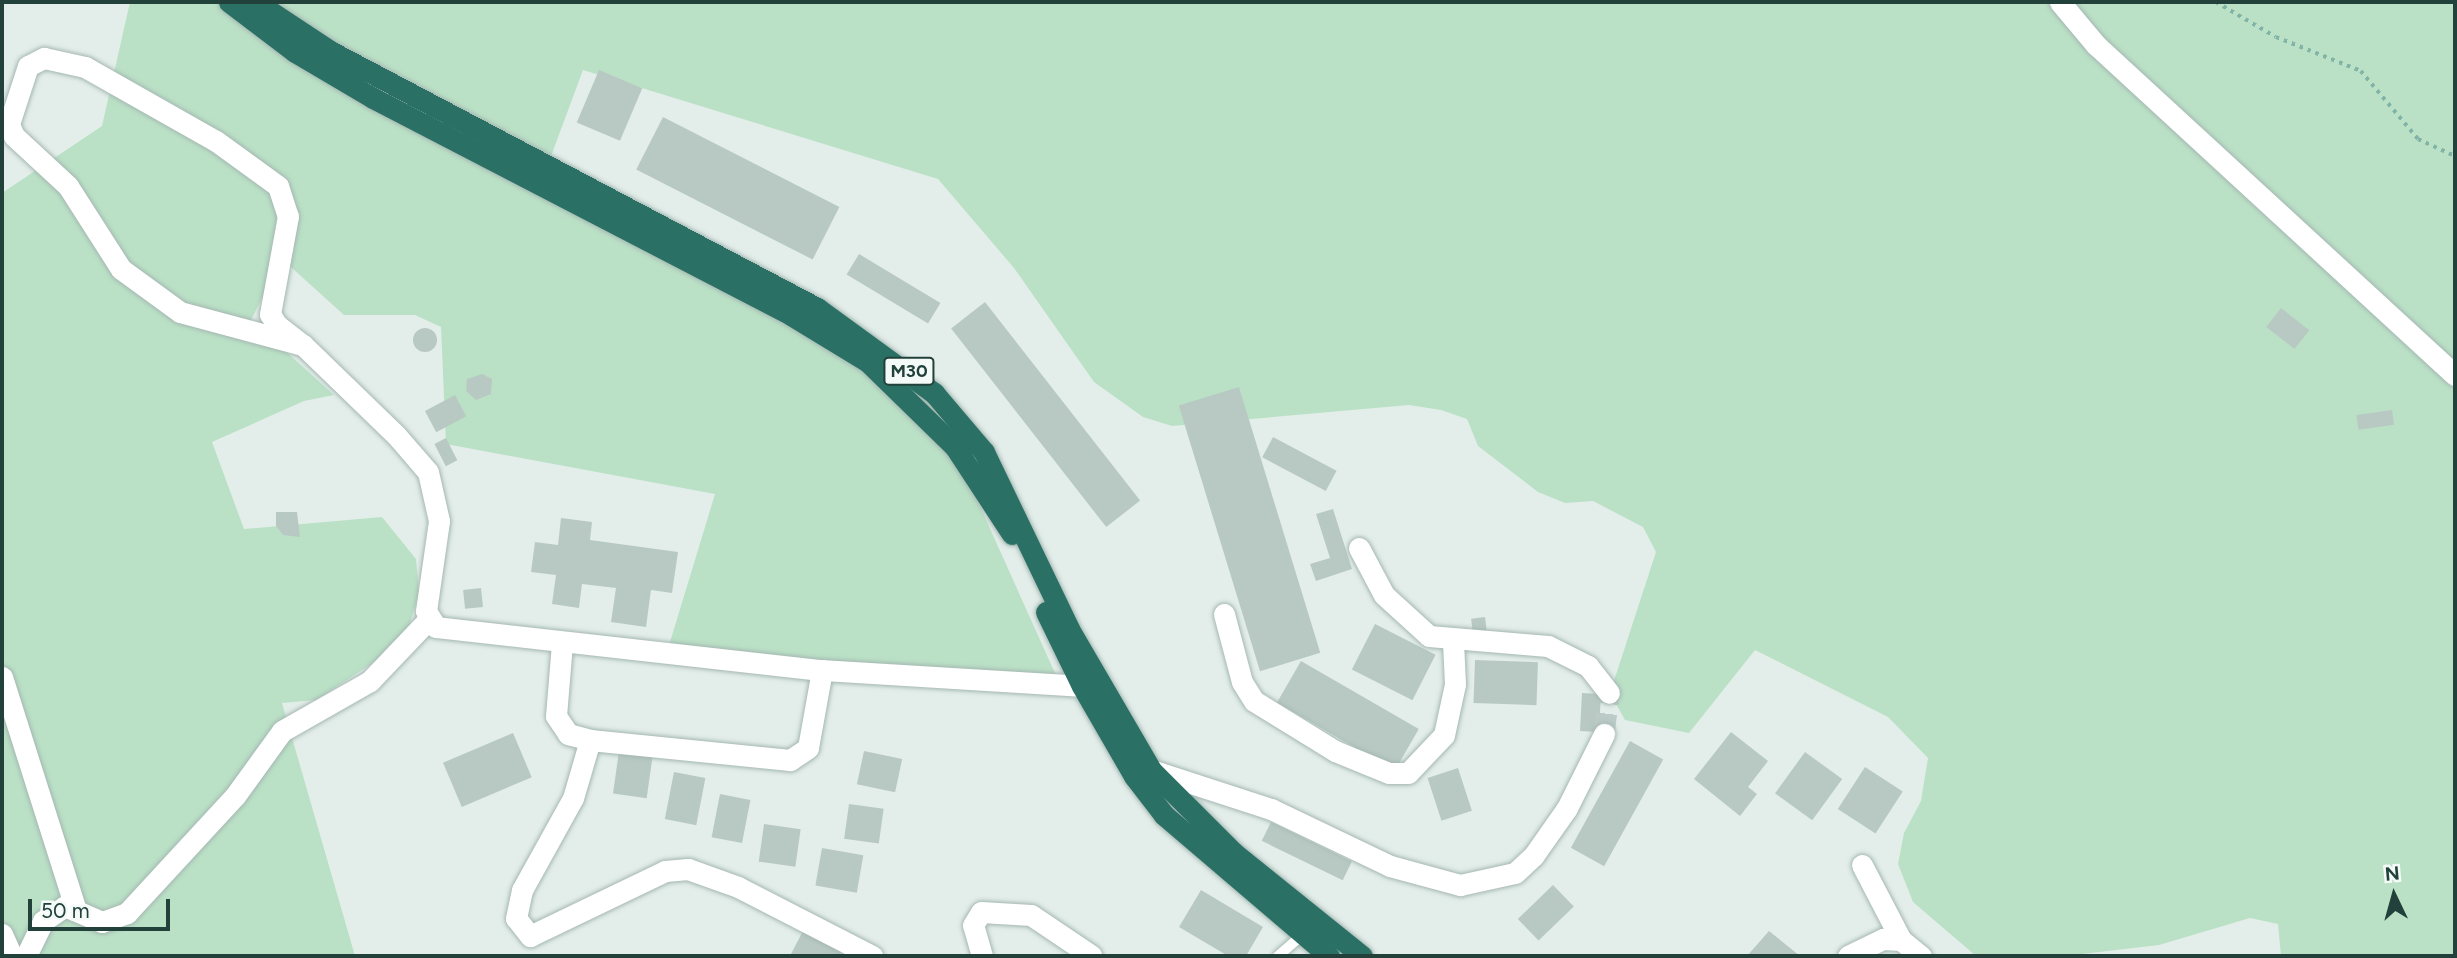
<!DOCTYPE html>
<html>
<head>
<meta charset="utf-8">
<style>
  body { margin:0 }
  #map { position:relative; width:2457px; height:958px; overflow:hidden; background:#e3eeea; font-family:Figtree,sans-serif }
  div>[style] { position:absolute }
  .green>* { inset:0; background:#bae1c6 }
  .building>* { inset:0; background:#b8c9c3; transform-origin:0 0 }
  .round { border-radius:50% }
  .street-tunnel>* { height:21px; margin-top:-10.5px; transform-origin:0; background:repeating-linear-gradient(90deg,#bccbc7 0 21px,transparent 0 31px) }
  .path>* { height:3.5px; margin-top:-1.75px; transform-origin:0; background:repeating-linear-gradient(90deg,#81b4a7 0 3.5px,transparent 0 8.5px) }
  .roads { filter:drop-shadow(0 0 2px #a5b7b2) drop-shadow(0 0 2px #a5b7b2) }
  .lane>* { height:10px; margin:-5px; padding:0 5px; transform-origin:5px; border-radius:5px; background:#fff }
  .street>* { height:21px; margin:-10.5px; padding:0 10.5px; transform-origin:10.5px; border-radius:10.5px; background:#fff }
  .secondary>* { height:21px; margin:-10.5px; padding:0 10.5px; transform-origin:10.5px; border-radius:10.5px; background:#fff }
  .highway>* { height:21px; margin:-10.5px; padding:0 10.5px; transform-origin:10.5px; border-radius:10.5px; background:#2a7065 }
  span { translate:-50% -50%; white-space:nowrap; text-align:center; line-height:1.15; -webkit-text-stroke:5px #f4faf7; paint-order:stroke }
  .shield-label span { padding:2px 5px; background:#f4faf7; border:2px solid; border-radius:5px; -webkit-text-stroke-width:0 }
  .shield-label { font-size:18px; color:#21413a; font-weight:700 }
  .frame { position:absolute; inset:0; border:4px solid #21413a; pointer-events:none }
  .north { position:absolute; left:2359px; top:860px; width:70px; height:70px; -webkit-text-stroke:5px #f4faf7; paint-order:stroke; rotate:355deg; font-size:19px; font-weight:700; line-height:28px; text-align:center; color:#21413a }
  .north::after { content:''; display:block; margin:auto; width:24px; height:32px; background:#21413a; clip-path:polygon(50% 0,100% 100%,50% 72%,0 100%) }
  .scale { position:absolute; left:28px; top:899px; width:142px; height:32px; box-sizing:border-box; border:4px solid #21413a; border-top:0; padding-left:9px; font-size:21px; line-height:24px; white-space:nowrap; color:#21413a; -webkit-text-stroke:5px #f4faf7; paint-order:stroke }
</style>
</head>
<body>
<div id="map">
  <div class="green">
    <div style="clip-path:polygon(130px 2px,2455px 2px,2455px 956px,2281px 956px,2278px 924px,2250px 918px,2159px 945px,2065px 956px,1976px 956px,1913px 902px,1898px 864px,1904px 833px,1921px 801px,1928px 758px,1888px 717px,1755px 650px,1689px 733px,1625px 720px,1610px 693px,1656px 552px,1643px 527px,1593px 501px,1565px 503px,1538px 492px,1478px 446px,1467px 419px,1441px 410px,1409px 405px,1172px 426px,1143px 417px,1094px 382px,1014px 268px,938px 179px,583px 70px,544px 175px,929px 393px,1059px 682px,667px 652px,715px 494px,446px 444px,441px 327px,415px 315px,344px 315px,282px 259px,251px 320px,334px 395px,304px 401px,212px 442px,244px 529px,382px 517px,416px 559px,419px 593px,408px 630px,391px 651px,316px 700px,282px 703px,355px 956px,2px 956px,2px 193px,102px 126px)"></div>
  </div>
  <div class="building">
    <div style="left:599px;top:70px;width:47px;height:57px;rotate:23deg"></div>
    <div style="left:663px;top:117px;width:198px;height:59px;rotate:27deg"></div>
    <div style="left:859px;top:254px;width:95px;height:24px;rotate:31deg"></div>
    <div style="left:985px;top:302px;width:252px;height:43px;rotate:52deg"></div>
    <div style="left:2281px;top:308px;width:36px;height:24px;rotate:38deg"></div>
    <div class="round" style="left:413px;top:328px;width:24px;height:24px"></div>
    <div style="clip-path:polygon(482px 374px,492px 379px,491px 394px,476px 400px,466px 391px,467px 379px)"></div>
    <div style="left:1239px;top:387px;width:278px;height:63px;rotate:73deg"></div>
    <div style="left:455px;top:395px;width:24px;height:34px;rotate:62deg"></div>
    <div style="left:2392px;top:410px;width:15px;height:36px;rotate:82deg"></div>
    <div style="left:1273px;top:437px;width:72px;height:23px;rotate:28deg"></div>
    <div style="left:446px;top:438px;width:25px;height:13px;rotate:63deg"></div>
    <div style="clip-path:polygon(1333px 509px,1352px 569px,1316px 581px,1310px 564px,1330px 558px,1316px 514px)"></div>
    <div style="clip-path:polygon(276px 512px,297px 512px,300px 537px,283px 535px,276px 526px)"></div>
    <div style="clip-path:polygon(561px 518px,592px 522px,590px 540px,678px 552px,672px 593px,651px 590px,646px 627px,611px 622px,616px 588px,582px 584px,579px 608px,552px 604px,556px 575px,531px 572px,535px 542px,558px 545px)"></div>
    <div style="left:481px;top:588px;width:19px;height:18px;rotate:84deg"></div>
    <div style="left:1485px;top:617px;width:16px;height:14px;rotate:83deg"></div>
    <div style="left:1375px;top:624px;width:68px;height:51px;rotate:27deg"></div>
    <div style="left:1475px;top:660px;width:63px;height:43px;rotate:2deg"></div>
    <div style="left:1301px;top:661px;width:136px;height:48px;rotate:30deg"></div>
    <div style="left:1582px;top:693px;width:19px;height:38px;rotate:3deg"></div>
    <div style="clip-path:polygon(1731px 732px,1768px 761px,1748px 787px,1757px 794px,1740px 816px,1694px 779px)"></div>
    <div style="left:513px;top:733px;width:48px;height:76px;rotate:67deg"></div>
    <div style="left:1630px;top:741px;width:38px;height:122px;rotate:29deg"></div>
    <div style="left:619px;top:751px;width:34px;height:43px;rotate:8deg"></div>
    <div style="left:864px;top:751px;width:39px;height:34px;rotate:12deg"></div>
    <div style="left:1805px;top:752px;width:46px;height:51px;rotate:36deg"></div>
    <div style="left:1865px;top:767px;width:45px;height:50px;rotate:33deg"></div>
    <div style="left:1458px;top:768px;width:45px;height:32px;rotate:72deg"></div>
    <div style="left:674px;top:772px;width:32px;height:48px;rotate:11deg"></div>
    <div style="left:720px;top:794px;width:31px;height:44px;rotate:11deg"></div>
    <div style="left:849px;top:804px;width:35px;height:35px;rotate:8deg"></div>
    <div style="left:1271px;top:822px;width:90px;height:21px;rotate:26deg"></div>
    <div style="left:764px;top:824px;width:37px;height:38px;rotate:8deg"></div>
    <div style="left:822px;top:848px;width:42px;height:38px;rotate:10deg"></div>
    <div style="left:1553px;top:885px;width:30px;height:49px;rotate:46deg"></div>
    <div style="clip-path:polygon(1201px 890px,1263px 927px,1246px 956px,1228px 956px,1179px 927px)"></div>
    <div style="clip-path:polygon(806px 925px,845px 945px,839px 956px,790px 956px)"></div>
    <div style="clip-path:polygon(1769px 931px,1800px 956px,1747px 956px)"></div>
  </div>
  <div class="street-tunnel">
    <div style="left:1604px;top:734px;width:41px;rotate:-83deg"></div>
  </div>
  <div class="path">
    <div style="left:2216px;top:2px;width:69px;rotate:30.3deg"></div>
    <div style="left:2276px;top:37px;width:92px;rotate:21.8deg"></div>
    <div style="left:2361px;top:71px;width:89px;rotate:50deg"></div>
    <div style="left:2418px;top:139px;width:41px;rotate:24.7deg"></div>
  </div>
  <div class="roads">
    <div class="lane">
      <div style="left:1278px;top:956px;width:32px;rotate:-41deg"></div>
    </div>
    <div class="street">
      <div style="left:303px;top:345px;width:127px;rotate:-165deg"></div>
      <div style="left:180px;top:312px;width:73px;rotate:-143.9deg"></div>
      <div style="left:121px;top:269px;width:98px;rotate:-122.6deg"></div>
      <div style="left:68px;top:186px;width:74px;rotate:-137.2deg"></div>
      <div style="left:14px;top:136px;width:13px;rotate:-113deg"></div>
      <div style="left:9px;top:124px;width:61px;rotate:-71.9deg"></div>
      <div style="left:28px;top:66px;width:18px;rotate:-27deg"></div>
      <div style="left:44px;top:58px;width:42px;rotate:12.4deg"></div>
      <div style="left:85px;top:67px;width:150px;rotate:29.5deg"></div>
      <div style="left:216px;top:141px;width:77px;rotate:36deg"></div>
      <div style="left:278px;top:186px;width:32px;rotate:72deg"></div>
      <div style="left:288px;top:216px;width:100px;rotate:100.4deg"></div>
      <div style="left:270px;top:314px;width:13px;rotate:58deg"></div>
      <div style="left:277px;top:325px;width:33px;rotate:38deg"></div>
      <div style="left:303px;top:345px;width:129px;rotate:44.1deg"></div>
      <div style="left:396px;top:435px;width:49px;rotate:49.1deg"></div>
      <div style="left:428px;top:472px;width:50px;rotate:77.3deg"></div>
      <div style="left:439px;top:521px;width:91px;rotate:98.2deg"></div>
      <div style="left:426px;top:611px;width:19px;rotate:58deg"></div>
      <div style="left:436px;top:627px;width:388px;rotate:6.4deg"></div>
      <div style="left:822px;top:670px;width:260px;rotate:3.5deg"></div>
      <div style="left:1359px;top:548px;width:53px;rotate:62deg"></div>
      <div style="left:1384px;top:595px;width:61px;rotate:42.3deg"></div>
      <div style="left:1429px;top:636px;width:119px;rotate:4.8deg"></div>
      <div style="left:1548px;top:646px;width:45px;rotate:26.6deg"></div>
      <div style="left:1588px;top:666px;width:34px;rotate:52deg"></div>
      <div style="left:1224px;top:614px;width:70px;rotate:75.2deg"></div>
      <div style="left:1242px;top:682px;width:22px;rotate:58deg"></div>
      <div style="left:1254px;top:701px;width:95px;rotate:31.7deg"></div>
      <div style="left:1335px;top:751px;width:58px;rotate:22.2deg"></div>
      <div style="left:1389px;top:773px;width:19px"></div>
      <div style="left:1408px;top:773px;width:52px;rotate:-46.5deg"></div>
      <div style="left:1444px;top:735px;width:52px;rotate:-77.8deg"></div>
      <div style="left:1455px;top:684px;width:43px;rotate:-92.7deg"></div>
      <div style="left:562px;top:643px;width:73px;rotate:94.7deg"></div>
      <div style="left:556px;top:716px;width:22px;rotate:56deg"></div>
      <div style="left:568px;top:734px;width:23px;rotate:15deg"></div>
      <div style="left:822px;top:670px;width:79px;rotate:100.2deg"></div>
      <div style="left:808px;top:748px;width:22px;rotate:146deg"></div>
      <div style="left:790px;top:760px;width:201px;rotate:-174.3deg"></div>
      <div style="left:590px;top:740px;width:60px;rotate:106.3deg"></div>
      <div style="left:573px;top:798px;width:105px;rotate:119deg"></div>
      <div style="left:522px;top:890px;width:29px;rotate:102deg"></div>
      <div style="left:516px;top:918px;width:23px;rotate:52deg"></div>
      <div style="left:530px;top:936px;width:150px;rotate:-25.7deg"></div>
      <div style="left:665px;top:871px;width:23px;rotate:-5deg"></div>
      <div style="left:688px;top:869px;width:53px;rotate:19.8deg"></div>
      <div style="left:738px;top:887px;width:151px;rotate:27.2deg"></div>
      <div style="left:2px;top:677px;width:244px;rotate:72.4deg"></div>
      <div style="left:1151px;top:770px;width:126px;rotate:18deg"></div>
      <div style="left:1271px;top:809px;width:132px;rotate:25.6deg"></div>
      <div style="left:1390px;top:866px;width:73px;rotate:15.2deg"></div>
      <div style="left:1460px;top:885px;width:56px;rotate:-12.3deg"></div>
      <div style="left:1515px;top:873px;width:26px;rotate:-43deg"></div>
      <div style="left:1534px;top:855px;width:57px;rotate:-54.9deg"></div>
      <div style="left:1567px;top:808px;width:83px;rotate:-63.4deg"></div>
      <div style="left:1862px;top:865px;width:85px;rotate:62.5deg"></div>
      <div style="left:2px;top:934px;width:24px;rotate:66deg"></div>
      <div style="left:26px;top:956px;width:39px;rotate:-64deg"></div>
      <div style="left:43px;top:921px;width:27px;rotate:-34deg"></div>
      <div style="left:65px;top:906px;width:40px;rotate:23.4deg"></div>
      <div style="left:102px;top:922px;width:27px;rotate:-20deg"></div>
      <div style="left:127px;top:913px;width:159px;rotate:-47.3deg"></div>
      <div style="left:235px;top:796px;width:80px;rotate:-54.1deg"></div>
      <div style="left:282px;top:731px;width:101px;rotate:-29.6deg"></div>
      <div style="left:370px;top:681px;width:84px;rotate:-46.4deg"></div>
      <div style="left:982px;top:956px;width:32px;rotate:-106deg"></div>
      <div style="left:973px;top:925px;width:15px;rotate:-58deg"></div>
      <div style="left:981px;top:912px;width:50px;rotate:3.4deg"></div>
      <div style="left:1031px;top:915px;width:73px;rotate:33.9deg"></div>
      <div style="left:1848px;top:956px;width:39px;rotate:-26deg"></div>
      <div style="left:1883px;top:939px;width:18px;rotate:3deg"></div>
      <div style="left:1901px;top:940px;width:26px;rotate:39deg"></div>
    </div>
    <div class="secondary">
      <div style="left:2060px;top:2px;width:56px;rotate:50.1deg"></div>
      <div style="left:2096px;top:45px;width:488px;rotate:42.6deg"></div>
    </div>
    <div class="highway">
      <div style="left:229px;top:2px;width:83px;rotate:37.1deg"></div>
      <div style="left:295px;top:52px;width:91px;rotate:30.5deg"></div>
      <div style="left:373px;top:98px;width:471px;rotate:27.4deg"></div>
      <div style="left:791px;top:315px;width:90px;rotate:31.4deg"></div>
      <div style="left:868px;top:362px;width:122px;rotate:44.3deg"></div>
      <div style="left:955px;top:447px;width:104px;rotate:56.8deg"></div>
      <div style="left:256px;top:2px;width:89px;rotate:33.5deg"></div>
      <div style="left:330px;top:51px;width:551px;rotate:27.82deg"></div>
      <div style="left:817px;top:308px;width:145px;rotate:36deg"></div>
      <div style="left:934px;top:393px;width:77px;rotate:49.7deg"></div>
      <div style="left:984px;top:452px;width:196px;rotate:64.3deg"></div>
      <div style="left:1069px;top:629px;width:163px;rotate:59.8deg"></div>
      <div style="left:1151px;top:770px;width:117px;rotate:45deg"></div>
      <div style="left:1234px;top:853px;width:164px;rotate:38.8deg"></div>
      <div style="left:1046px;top:612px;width:82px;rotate:64.1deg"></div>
      <div style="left:1082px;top:686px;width:104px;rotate:60deg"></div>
      <div style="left:1134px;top:776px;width:49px;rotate:52.4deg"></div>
      <div style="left:1164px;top:815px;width:217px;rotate:40.5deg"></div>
    </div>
  </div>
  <div class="shield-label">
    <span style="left:909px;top:371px">M30</span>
  </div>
  <div class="frame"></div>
  <div class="north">N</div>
  <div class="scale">50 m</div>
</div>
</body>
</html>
